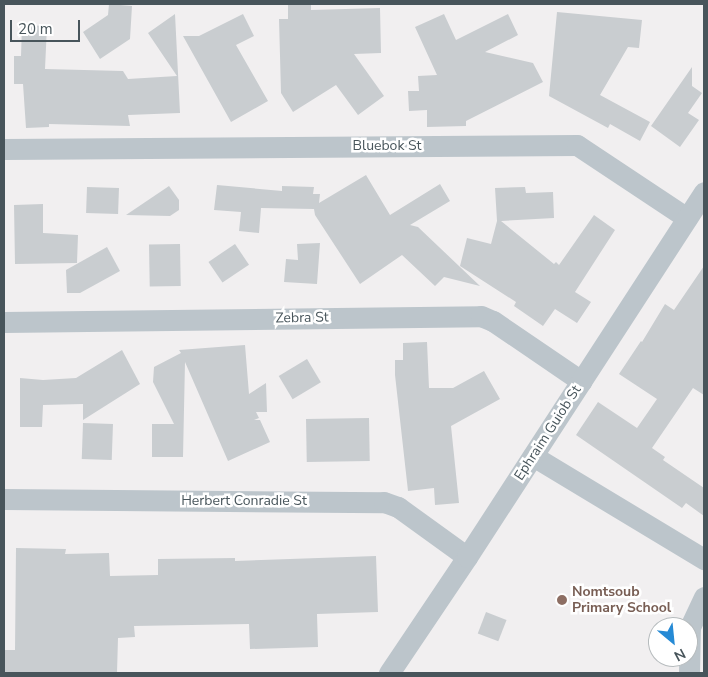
<!DOCTYPE html>
<html>
<head>
<meta charset="utf-8">
<style>
  body { margin:0 }
  #map { position:relative; width:708px; height:677px; overflow:hidden; background:#f1eff0; font-family:"Nunito Sans",sans-serif }
  div>[style] { position:absolute }
  .building>* { inset:0; background:#c9cdd0; transform-origin:0 0 }
  .street>* { height:21px; margin:-10.5px; padding:0 10.5px; transform-origin:10.5px; border-radius:10.5px; background:#bcc5cb }
  .dots>* { width:14px; height:14px; translate:-50% -50%; box-sizing:border-box; border:2px solid #fff; border-radius:50% }
  span { translate:-50% -50%; white-space:nowrap; text-align:center; line-height:1.15; -webkit-text-stroke:5px #fff; paint-order:stroke }
  .street-label { font-size:14px; color:#48555b }
  .education-label { font-size:14px; color:#785e54; font-weight:700 }
  .left { translate:0 -50%; text-align:left }
  .frame { position:absolute; inset:0; border:5px solid #48555b; pointer-events:none }
  .north { position:absolute; left:648px; top:617px; width:50px; height:50px; box-sizing:border-box; background:#fff; border:1px solid #b6bbbd; border-radius:50%; rotate:152deg; font-size:14px; font-weight:700; line-height:20px; text-align:center; color:#48555b }
  .north::after { content:''; display:block; margin:auto; width:18px; height:22px; background:#268ad5; clip-path:polygon(50% 0,100% 100%,50% 72%,0 100%) }
  .scale { position:absolute; left:10px; top:20px; width:70px; height:22px; box-sizing:border-box; border:2px solid #48555b; border-top:0; padding-left:6px; font-size:15px; line-height:18px; white-space:nowrap; color:#48555b; -webkit-text-stroke:4px #fff; paint-order:stroke }
</style>
</head>
<body>
<div id="map">
  <div class="building">
    <div style="clip-path:polygon(109px 4px,132px 6px,130px 39px,100px 59px,83px 32px,108px 15px)"></div>
    <div style="clip-path:polygon(288px 4px,311px 4px,311px 10px,380px 8px,381px 53px,354px 54px,384px 96px,358px 115px,336px 85px,293px 112px,281px 93px,279px 19px,288px 19px)"></div>
    <div style="clip-path:polygon(557px 12px,642px 20px,639px 48px,628px 47px,600px 95px,650px 122px,640px 141px,610px 124px,608px 128px,549px 96px)"></div>
    <div style="clip-path:polygon(175px 14px,180px 113px,128px 115px,130px 126px,49px 124px,49px 127px,26px 128px,23px 84px,14px 84px,14px 56px,21px 56px,22px 25px,47px 26px,45px 69px,123px 71px,128px 79px,177px 76px,148px 33px)"></div>
    <div style="clip-path:polygon(243px 14px,254px 36px,236px 45px,268px 101px,231px 122px,183px 36px,199px 36px)"></div>
    <div style="clip-path:polygon(444px 14px,456px 40px,508px 14px,518px 35px,485px 52px,533px 63px,543px 82px,466px 121px,466px 126px,427px 127px,427px 110px,409px 111px,408px 91px,419px 91px,418px 76px,437px 75px,415px 27px)"></div>
    <div style="clip-path:polygon(692px 67px,692px 86px,702px 93px,688px 113px,699px 120px,680px 147px,651px 126px)"></div>
    <div style="clip-path:polygon(366px 175px,390px 215px,440px 184px,450px 201px,410px 225px,418px 227px,480px 286px,444px 277px,435px 286px,402px 255px,360px 284px,315px 215px,314px 209px,261px 208px,259px 233px,239px 231px,241px 212px,214px 210px,217px 185px,282px 191px,282px 186px,314px 187px,313px 194px,320px 194px,319px 203px)"></div>
    <div style="clip-path:polygon(169px 186px,179px 200px,179px 210px,170px 216px,126px 215px)"></div>
    <div style="left:87px;top:187px;width:32px;height:26px;rotate:2deg"></div>
    <div style="clip-path:polygon(525px 187px,526px 193px,553px 192px,554px 218px,501px 221px,554px 264px,556px 262px,559px 265px,594px 215px,615px 230px,575px 292px,591px 302px,577px 323px,555px 309px,543px 326px,514px 306px,516px 302px,460px 266px,467px 238px,491px 244px,497px 221px,495px 188px)"></div>
    <div style="clip-path:polygon(43px 204px,43px 233px,78px 235px,77px 263px,15px 264px,14px 205px)"></div>
    <div style="clip-path:polygon(320px 243px,317px 284px,284px 282px,286px 259px,298px 260px,297px 244px)"></div>
    <div style="left:180px;top:244px;width:42px;height:31px;rotate:89deg"></div>
    <div style="left:235px;top:244px;width:25px;height:32px;rotate:56deg"></div>
    <div style="clip-path:polygon(107px 247px,120px 271px,80px 293px,67px 293px,66px 270px)"></div>
    <div style="clip-path:polygon(704px 266px,704px 395px,693px 388px,652px 448px,665px 457px,663px 460px,704px 488px,704px 516px,686px 503px,682px 508px,576px 435px,598px 402px,637px 428px,657px 399px,619px 374px,641px 341px,642px 342px,665px 304px,674px 310px)"></div>
    <div style="clip-path:polygon(427px 342px,429px 388px,453px 388px,484px 371px,500px 399px,451px 426px,459px 503px,435px 505px,434px 488px,408px 491px,395px 375px,395px 360px,403px 360px,403px 343px)"></div>
    <div style="clip-path:polygon(245px 345px,249px 394px,266px 383px,267px 412px,256px 412px,259px 418px,254px 420px,260px 420px,270px 442px,228px 461px,185px 362px,183px 457px,152px 457px,152px 424px,174px 424px,153px 382px,154px 367px,181px 353px,179px 350px)"></div>
    <div style="clip-path:polygon(122px 350px,140px 384px,83px 420px,83px 404px,43px 405px,42px 427px,20px 427px,20px 378px,43px 380px,76px 378px)"></div>
    <div style="left:307px;top:359px;width:27px;height:33px;rotate:59deg"></div>
    <div style="left:369px;top:418px;width:43px;height:63px;rotate:89deg"></div>
    <div style="left:83px;top:423px;width:30px;height:36px;rotate:2deg"></div>
    <div style="clip-path:polygon(16px 548px,66px 549px,65px 554px,109px 553px,110px 576px,158px 575px,158px 559px,235px 558px,235px 561px,376px 556px,378px 612px,317px 614px,318px 647px,250px 649px,249px 624px,134px 626px,135px 637px,118px 638px,117px 673px,4px 673px,4px 650px,15px 650px)"></div>
    <div style="left:486px;top:612px;width:22px;height:23px;rotate:21deg"></div>
  </div>
  <div class="street">
    <div style="left:4px;top:149px;width:573px;rotate:-0.4deg"></div>
    <div style="left:577px;top:145px;width:132px;rotate:33.6deg"></div>
    <div style="left:4px;top:322px;width:477px;rotate:-0.7deg"></div>
    <div style="left:481px;top:316px;width:13px;rotate:23deg"></div>
    <div style="left:493px;top:321px;width:107px;rotate:34.3deg"></div>
    <div style="left:533px;top:456px;width:200px;rotate:31.1deg"></div>
    <div style="left:4px;top:499px;width:380px;rotate:0.5deg"></div>
    <div style="left:384px;top:502px;width:15px;rotate:20deg"></div>
    <div style="left:398px;top:507px;width:85px;rotate:35.9deg"></div>
    <div style="left:389px;top:673px;width:140px;rotate:-56.1deg"></div>
    <div style="left:467px;top:557px;width:435px;rotate:-57deg"></div>
    <div style="left:689px;top:673px;width:46px;rotate:-88.8deg"></div>
    <div style="left:690px;top:627px;width:33px;rotate:-65deg"></div>
  </div>
  <div class="dots">
    <div style="left:562px;top:600px;background:#8d6e63"></div>
  </div>
  <div class="street-label">
    <span style="left:387px;top:146px">Bluebok St</span>
    <span style="left:302px;top:318px;rotate:-1deg">Zebra St</span>
    <span style="left:548px;top:433px;rotate:-57deg">Ephraim Guiob St</span>
    <span style="left:244px;top:501px">Herbert Conradie St</span>
  </div>
  <div class="education-label">
    <span class="left" style="left:572px;top:600px">Nomtsoub<br>Primary School</span>
  </div>
  <div class="frame"></div>
  <div class="north">N</div>
  <div class="scale">20 m</div>
</div>
</body>
</html>
